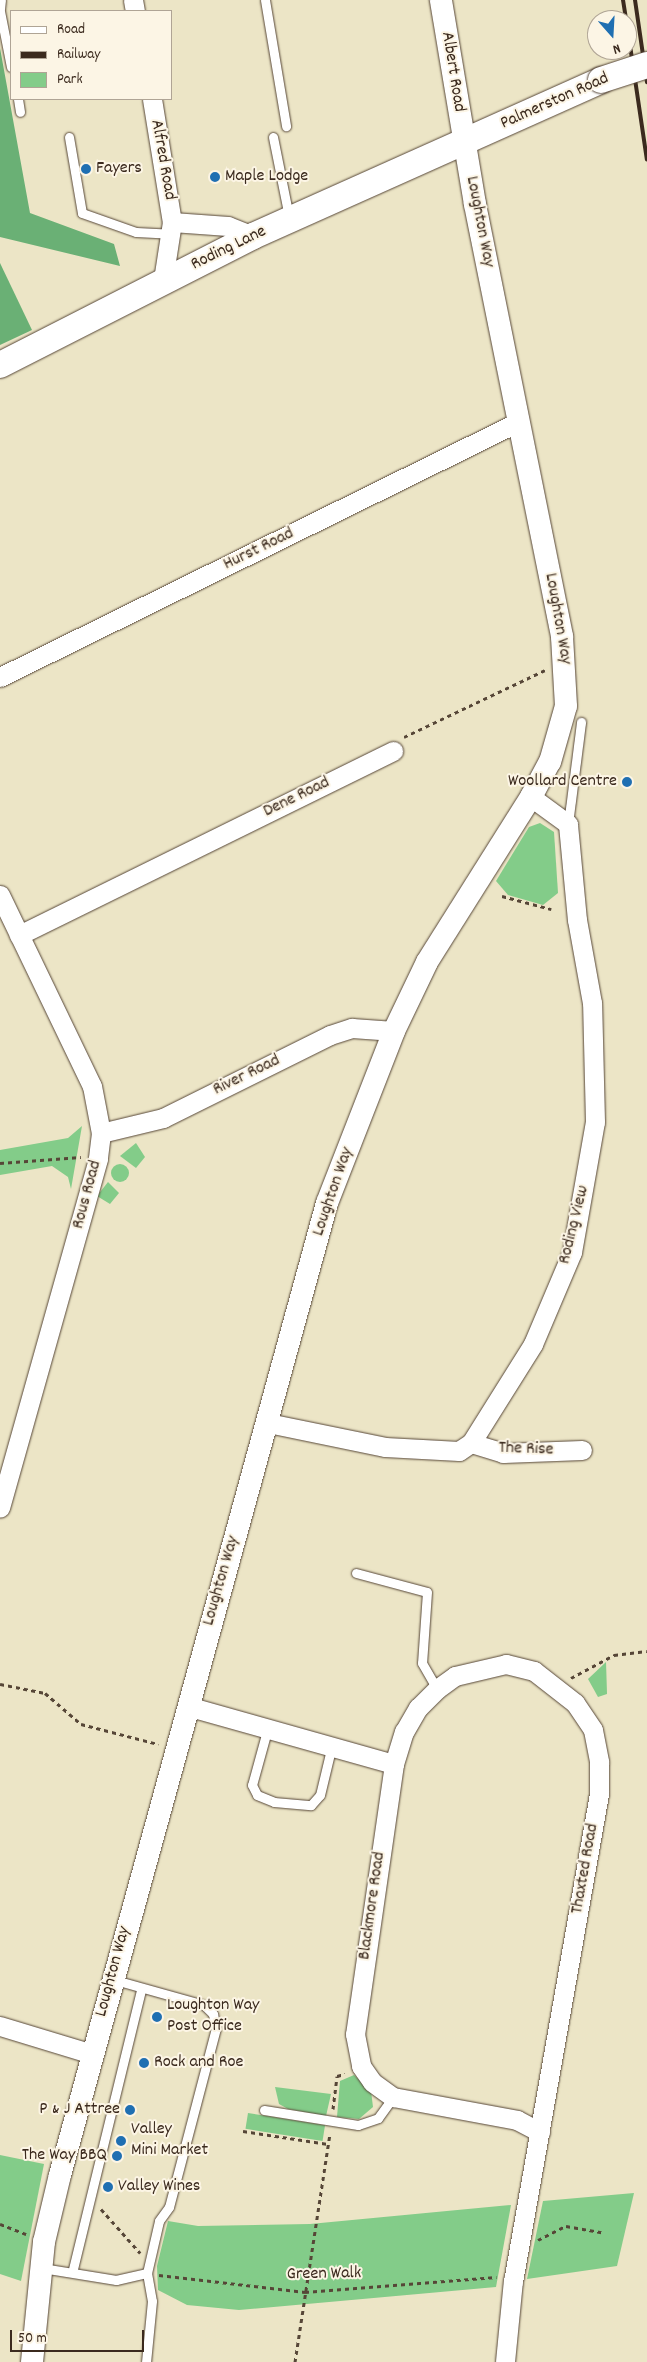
<!DOCTYPE html>
<html>
<head>
<meta charset="utf-8">
<style>
  body { margin:0 }
  #map { position:relative; width:647px; height:2362px; overflow:hidden; background:#ece5c6; font-family:Dekko,sans-serif }
  div>[style] { position:absolute }
  .green>* { inset:0; background:#83cc89; transform-origin:0 0 }
  .round { border-radius:50% }
  .forest>* { inset:0; background:#6ab075 }
  .path>* { height:3px; margin-top:-1.5px; transform-origin:0; background:repeating-linear-gradient(90deg,#564637 0 4px,transparent 0 8px) }
  .roads { filter:drop-shadow(0 0 1px #564637) drop-shadow(0 0 1px #564637) }
  .service>* { height:9px; margin:-4.5px; padding:0 4.5px; transform-origin:4.5px; border-radius:4.5px; background:#fff }
  .minor>* { height:19px; margin:-9.5px; padding:0 9.5px; transform-origin:9.5px; border-radius:9.5px; background:#fff }
  .tertiary>* { height:22px; margin:-11px; padding:0 11px; transform-origin:11px; border-radius:11px; background:#fff }
  .secondary>* { height:26px; margin:-13px; padding:0 13px; transform-origin:13px; border-radius:13px; background:#fff }
  .rail>* { height:4px; margin:-2px; padding:0 2px; transform-origin:2px; border-radius:2px; background:#3b2a1e }
  .bridges { filter:drop-shadow(0 0 1px #564637) drop-shadow(0 0 1px #564637) }
  .secondary-bridge>* { height:26px; margin:-13px; padding:0 13px; transform-origin:13px; border-radius:13px; background:#fff }
  .dots>* { width:14px; height:14px; translate:-50% -50%; box-sizing:border-box; border:2px solid #fcf5e5; border-radius:50% }
  span { translate:-50% -50%; white-space:nowrap; text-align:center; line-height:1.15; -webkit-text-stroke:4px #fcf5e5; paint-order:stroke }
  .street-label { font-size:18px; color:#3b2a1e }
  .poi-label { font-size:18px; color:#3b2a1e }
  .left { translate:0 -50%; text-align:left }
  .right { translate:-100% -50%; text-align:right }
  .legend { position:absolute; left:10px; top:10px; width:162px; height:90px; box-sizing:border-box; background:#fcf5e5; border:1px solid #afa495; margin:0; padding:6px 9px; list-style:none; font-size:15px; color:#3b2a1e }
  .legend li { display:flex; align-items:center; gap:10px; height:25px }
  .legend b { width:25px; border:1px solid #afa495 }
  .north { position:absolute; left:587px; top:10px; width:50px; height:50px; box-sizing:border-box; background:#fcf5e5; border:1px solid #afa495; border-radius:50%; rotate:161deg; font-size:14px; font-weight:700; line-height:20px; text-align:center; color:#3b2a1e }
  .north::after { content:''; display:block; margin:auto; width:18px; height:22px; background:#1f6fb2; clip-path:polygon(50% 0,100% 100%,50% 72%,0 100%) }
  .scale { position:absolute; left:10px; top:2330px; width:134px; height:22px; box-sizing:border-box; border:2px solid #3b2a1e; border-top:0; padding-left:6px; font-size:15px; line-height:18px; white-space:nowrap; color:#3b2a1e; -webkit-text-stroke:4px #fcf5e5; paint-order:stroke }
</style>
</head>
<body>
<div id="map">
  <div class="green">
    <div style="clip-path:polygon(540px 823px,554px 832px,558px 893px,543px 905px,508px 895px,496px 881px,529px 827px)"></div>
    <div style="clip-path:polygon(82px 1126px,71px 1189px,68px 1177px,52px 1166px,0 1175px,0 1150px,68px 1138px)"></div>
    <div style="clip-path:polygon(136px 1143px,145px 1157px,136px 1168px,120px 1156px)"></div>
    <div class="round" style="left:111px;top:1164px;width:18px;height:18px"></div>
    <div style="clip-path:polygon(108px 1182px,119px 1193px,110px 1204px,97px 1196px)"></div>
    <div style="clip-path:polygon(606px 1662px,607px 1694px,598px 1697px,588px 1679px)"></div>
    <div style="clip-path:polygon(354px 2075px,371px 2091px,373px 2107px,359px 2119px,337px 2117px,340px 2081px)"></div>
    <div style="clip-path:polygon(275px 2087px,331px 2094px,326px 2116px,288px 2109px,279px 2104px)"></div>
    <div style="left:248px;top:2113px;width:78px;height:16px;rotate:9deg"></div>
    <div style="clip-path:polygon(0 2155px,44px 2164px,21px 2281px,0 2274px)"></div>
    <div style="clip-path:polygon(634px 2193px,617px 2266px,527px 2279px,543px 2201px)"></div>
    <div style="clip-path:polygon(511px 2205px,496px 2287px,239px 2310px,187px 2305px,158px 2290px,157px 2266px,168px 2221px,198px 2226px,310px 2224px)"></div>
  </div>
  <div class="forest">
    <div style="clip-path:polygon(0 48px,30px 213px,114px 244px,120px 266px,0 237px)"></div>
    <div style="clip-path:polygon(0 263px,32px 330px,0 345px)"></div>
  </div>
  <div class="path">
    <div style="left:404px;top:737px;width:156px;rotate:-25.4deg"></div>
    <div style="left:502px;top:896px;width:51px;rotate:14.9deg"></div>
    <div style="left:0;top:1163px;width:81px;rotate:-4.2deg"></div>
    <div style="left:571px;top:1678px;width:49px;rotate:-28.1deg"></div>
    <div style="left:614px;top:1655px;width:33px;rotate:-7deg"></div>
    <div style="left:0;top:1684px;width:46px;rotate:11.3deg"></div>
    <div style="left:45px;top:1693px;width:48px;rotate:40.7deg"></div>
    <div style="left:81px;top:1724px;width:80px;rotate:14.6deg"></div>
    <div style="left:333px;top:2109px;width:33px;rotate:-83deg"></div>
    <div style="left:337px;top:2076px;width:8px;rotate:-14deg"></div>
    <div style="left:243px;top:2131px;width:86px;rotate:8.7deg"></div>
    <div style="left:101px;top:2209px;width:59px;rotate:48.4deg"></div>
    <div style="left:0;top:2224px;width:28px;rotate:21deg"></div>
    <div style="left:538px;top:2240px;width:31px;rotate:-27deg"></div>
    <div style="left:566px;top:2226px;width:36px;rotate:10deg"></div>
    <div style="left:159px;top:2275px;width:147px;rotate:6.6deg"></div>
    <div style="left:305px;top:2292px;width:192px;rotate:-4.5deg"></div>
    <div style="left:295px;top:2362px;width:232px;rotate:-81.3deg"></div>
  </div>
  <div class="roads">
    <div class="service">
      <div style="left:265px;top:0;width:128px;rotate:80.5deg"></div>
      <div style="left:0;top:9px;width:9px;rotate:-84deg"></div>
      <div style="left:0;top:11px;width:57px;rotate:78.9deg"></div>
      <div style="left:18px;top:99px;width:13px;rotate:81deg"></div>
      <div style="left:69px;top:137px;width:77px;rotate:80.3deg"></div>
      <div style="left:82px;top:213px;width:57px;rotate:19.4deg"></div>
      <div style="left:136px;top:232px;width:34px;rotate:3deg"></div>
      <div style="left:273px;top:137px;width:82px;rotate:78.7deg"></div>
      <div style="left:568px;top:824px;width:103px;rotate:-82.7deg"></div>
      <div style="left:356px;top:1573px;width:73px;rotate:15deg"></div>
      <div style="left:427px;top:1592px;width:71px;rotate:94deg"></div>
      <div style="left:422px;top:1663px;width:30px;rotate:60deg"></div>
      <div style="left:268px;top:1727px;width:60px;rotate:105.4deg"></div>
      <div style="left:252px;top:1785px;width:11px;rotate:63deg"></div>
      <div style="left:257px;top:1795px;width:18px;rotate:22deg"></div>
      <div style="left:274px;top:1802px;width:37px;rotate:5deg"></div>
      <div style="left:311px;top:1805px;width:13px;rotate:-48deg"></div>
      <div style="left:320px;top:1795px;width:51px;rotate:-76.5deg"></div>
      <div style="left:115px;top:1980px;width:92px;rotate:15.7deg"></div>
      <div style="left:204px;top:2005px;width:13px;rotate:45deg"></div>
      <div style="left:213px;top:2014px;width:14px;rotate:78deg"></div>
      <div style="left:216px;top:2028px;width:185px;rotate:104.7deg"></div>
      <div style="left:169px;top:2207px;width:17px;rotate:126deg"></div>
      <div style="left:159px;top:2221px;width:53px;rotate:103deg"></div>
      <div style="left:147px;top:2273px;width:28px;rotate:80deg"></div>
      <div style="left:152px;top:2301px;width:61px;rotate:95.6deg"></div>
      <div style="left:264px;top:2110px;width:95px;rotate:9.1deg"></div>
      <div style="left:358px;top:2125px;width:21px;rotate:-19deg"></div>
      <div style="left:378px;top:2118px;width:26px;rotate:-54deg"></div>
      <div style="left:42px;top:2268px;width:75px;rotate:9.2deg"></div>
      <div style="left:116px;top:2280px;width:32px;rotate:-13deg"></div>
      <div style="left:73px;top:2269px;width:288px;rotate:-76.3deg"></div>
    </div>
    <div class="minor">
      <div style="left:133px;top:0;width:11px;rotate:80deg"></div>
      <div style="left:152px;top:99px;width:125px;rotate:80.8deg"></div>
      <div style="left:172px;top:222px;width:59px;rotate:98.8deg"></div>
      <div style="left:172px;top:222px;width:56px;rotate:4.1deg"></div>
      <div style="left:228px;top:226px;width:27px;rotate:22deg"></div>
      <div style="left:0;top:677px;width:577px;rotate:-26.21deg"></div>
      <div style="left:0;top:895px;width:212px;rotate:64.3deg"></div>
      <div style="left:92px;top:1086px;width:48px;rotate:79.2deg"></div>
      <div style="left:101px;top:1133px;width:26px;rotate:97deg"></div>
      <div style="left:98px;top:1159px;width:362px;rotate:105.7deg"></div>
      <div style="left:19px;top:935px;width:417px;rotate:-26.2deg"></div>
      <div style="left:101px;top:1133px;width:64px;rotate:-13.6deg"></div>
      <div style="left:163px;top:1118px;width:186px;rotate:-26.4deg"></div>
      <div style="left:330px;top:1035px;width:23px;rotate:-18deg"></div>
      <div style="left:352px;top:1028px;width:42px;rotate:4.1deg"></div>
      <div style="left:268px;top:1423px;width:119px;rotate:11.6deg"></div>
      <div style="left:385px;top:1447px;width:74px;rotate:3.1deg"></div>
      <div style="left:459px;top:1451px;width:14px;rotate:-34deg"></div>
      <div style="left:471px;top:1443px;width:117px;rotate:-57.9deg"></div>
      <div style="left:533px;top:1344px;width:100px;rotate:-67deg"></div>
      <div style="left:572px;top:1252px;width:132px;rotate:-80deg"></div>
      <div style="left:595px;top:1122px;width:119px;rotate:-91.4deg"></div>
      <div style="left:592px;top:1003px;width:84px;rotate:-100.2deg"></div>
      <div style="left:577px;top:920px;width:96px;rotate:-95.4deg"></div>
      <div style="left:568px;top:824px;width:46px;rotate:-143.9deg"></div>
      <div style="left:471px;top:1443px;width:34px;rotate:17deg"></div>
      <div style="left:503px;top:1453px;width:79px;rotate:-2.2deg"></div>
      <div style="left:187px;top:1706px;width:215px;rotate:15.7deg"></div>
      <div style="left:394px;top:1764px;width:273px;rotate:98.2deg"></div>
      <div style="left:355px;top:2034px;width:33px;rotate:79deg"></div>
      <div style="left:361px;top:2066px;width:19px;rotate:55deg"></div>
      <div style="left:372px;top:2082px;width:26px;rotate:36deg"></div>
      <div style="left:393px;top:2097px;width:126px;rotate:10.5deg"></div>
      <div style="left:517px;top:2120px;width:26px;rotate:28deg"></div>
      <div style="left:394px;top:1764px;width:34px;rotate:-73deg"></div>
      <div style="left:404px;top:1732px;width:28px;rotate:-60deg"></div>
      <div style="left:418px;top:1708px;width:27px;rotate:-45deg"></div>
      <div style="left:437px;top:1689px;width:22px;rotate:-36deg"></div>
      <div style="left:455px;top:1676px;width:52px;rotate:-13.2deg"></div>
      <div style="left:506px;top:1664px;width:29px;rotate:14deg"></div>
      <div style="left:534px;top:1671px;width:52px;rotate:38deg"></div>
      <div style="left:575px;top:1703px;width:32px;rotate:56deg"></div>
      <div style="left:593px;top:1730px;width:33px;rotate:79deg"></div>
      <div style="left:599px;top:1762px;width:32px;rotate:90deg"></div>
      <div style="left:599px;top:1794px;width:494px;rotate:100deg"></div>
      <div style="left:513px;top:2280px;width:82px;rotate:95.6deg"></div>
      <div style="left:0;top:2026px;width:96px;rotate:16.9deg"></div>
    </div>
    <div class="tertiary">
      <div style="left:32px;top:2362px;width:121px;rotate:-84.3deg"></div>
      <div style="left:44px;top:2242px;width:69px;rotate:-76.6deg"></div>
      <div style="left:60px;top:2175px;width:1008px;rotate:-74.64deg"></div>
      <div style="left:327px;top:1203px;width:185px;rotate:-68.7deg"></div>
      <div style="left:394px;top:1031px;width:76px;rotate:-64.4deg"></div>
      <div style="left:427px;top:962px;width:195px;rotate:-57.8deg"></div>
      <div style="left:531px;top:797px;width:40px;rotate:-62deg"></div>
      <div style="left:550px;top:762px;width:58px;rotate:-74.1deg"></div>
      <div style="left:566px;top:706px;width:70px;rotate:-93.3deg"></div>
      <div style="left:562px;top:636px;width:441px;rotate:-101.4deg"></div>
      <div style="left:475px;top:204px;width:207px;rotate:-99.5deg"></div>
    </div>
    <div class="secondary">
      <div style="left:0;top:365px;width:284px;rotate:-27deg"></div>
      <div style="left:253px;top:236px;width:381px;rotate:-24.1deg"></div>
    </div>
  </div>
  <div class="rail">
    <div style="left:623px;top:0;width:20px;rotate:81deg"></div>
    <div style="left:635px;top:0;width:83px;rotate:81.7deg"></div>
    <div style="left:627px;top:25px;width:136px;rotate:81.6deg"></div>
  </div>
  <div class="bridges">
    <div class="secondary-bridge">
      <div style="left:601px;top:80px;width:48px;rotate:-18.1deg"></div>
    </div>
  </div>
  <div class="dots">
    <div style="left:86px;top:169px;background:#1f6fb2"></div>
    <div style="left:215px;top:177px;background:#1f6fb2"></div>
    <div style="left:627px;top:782px;background:#1f6fb2"></div>
    <div style="left:157px;top:2017px;background:#1f6fb2"></div>
    <div style="left:144px;top:2063px;background:#1f6fb2"></div>
    <div style="left:130px;top:2110px;background:#1f6fb2"></div>
    <div style="left:121px;top:2141px;background:#1f6fb2"></div>
    <div style="left:117px;top:2156px;background:#1f6fb2"></div>
    <div style="left:108px;top:2187px;background:#1f6fb2"></div>
  </div>
  <div class="street-label">
    <span style="left:452px;top:72px;rotate:81deg">Albert Road</span>
    <span style="left:555px;top:102px;rotate:-24deg">Palmerston Road</span>
    <span style="left:162px;top:160px;rotate:80deg">Alfred Road</span>
    <span style="left:479px;top:222px;rotate:79deg">Loughton Way</span>
    <span style="left:229px;top:249px;rotate:-26deg">Roding Lane</span>
    <span style="left:259px;top:550px;rotate:-26deg">Hurst Road</span>
    <span style="left:557px;top:619px;rotate:80deg">Loughton Way</span>
    <span style="left:297px;top:798px;rotate:-26deg">Dene Road</span>
    <span style="left:247px;top:1076px;rotate:-26deg">River Road</span>
    <span style="left:334px;top:1192px;rotate:-71deg">Loughton Way</span>
    <span style="left:88px;top:1195px;rotate:-75deg">Rous Road</span>
    <span style="left:575px;top:1225px;rotate:-76deg">Roding View</span>
    <span style="left:526px;top:1450px;rotate:2deg">The Rise</span>
    <span style="left:222px;top:1581px;rotate:-74deg">Loughton Way</span>
    <span style="left:586px;top:1869px;rotate:-80deg">Thaxted Road</span>
    <span style="left:373px;top:1906px;rotate:-82deg">Blackmore Road</span>
    <span style="left:114px;top:1972px;rotate:-75deg">Loughton Way</span>
    <span style="left:324px;top:2275px;rotate:-1deg">Green Walk</span>
  </div>
  <div class="poi-label">
    <span class="left" style="left:96px;top:169px">Fayers</span>
    <span class="left" style="left:225px;top:177px">Maple Lodge</span>
    <span class="right" style="left:617px;top:782px">Woollard Centre</span>
    <span class="left" style="left:167px;top:2017px">Loughton Way<br>Post Office</span>
    <span class="left" style="left:154px;top:2063px">Rock and Roe</span>
    <span class="right" style="left:120px;top:2110px">P &amp; J Attree</span>
    <span class="left" style="left:131px;top:2141px">Valley<br>Mini Market</span>
    <span class="right" style="left:107px;top:2156px">The Way BBQ</span>
    <span class="left" style="left:118px;top:2187px">Valley Wines</span>
  </div>
  <ul class="legend">
  <li><b style="height:6px;background:#fff"></b>Road</li>
  <li><b style="height:6px;background:#3b2a1e"></b>Railway</li>
  <li><b style="height:14px;background:#83cc89"></b>Park</li>
  </ul>
  <div class="north">N</div>
  <div class="scale">50 m</div>
</div>
</body>
</html>
